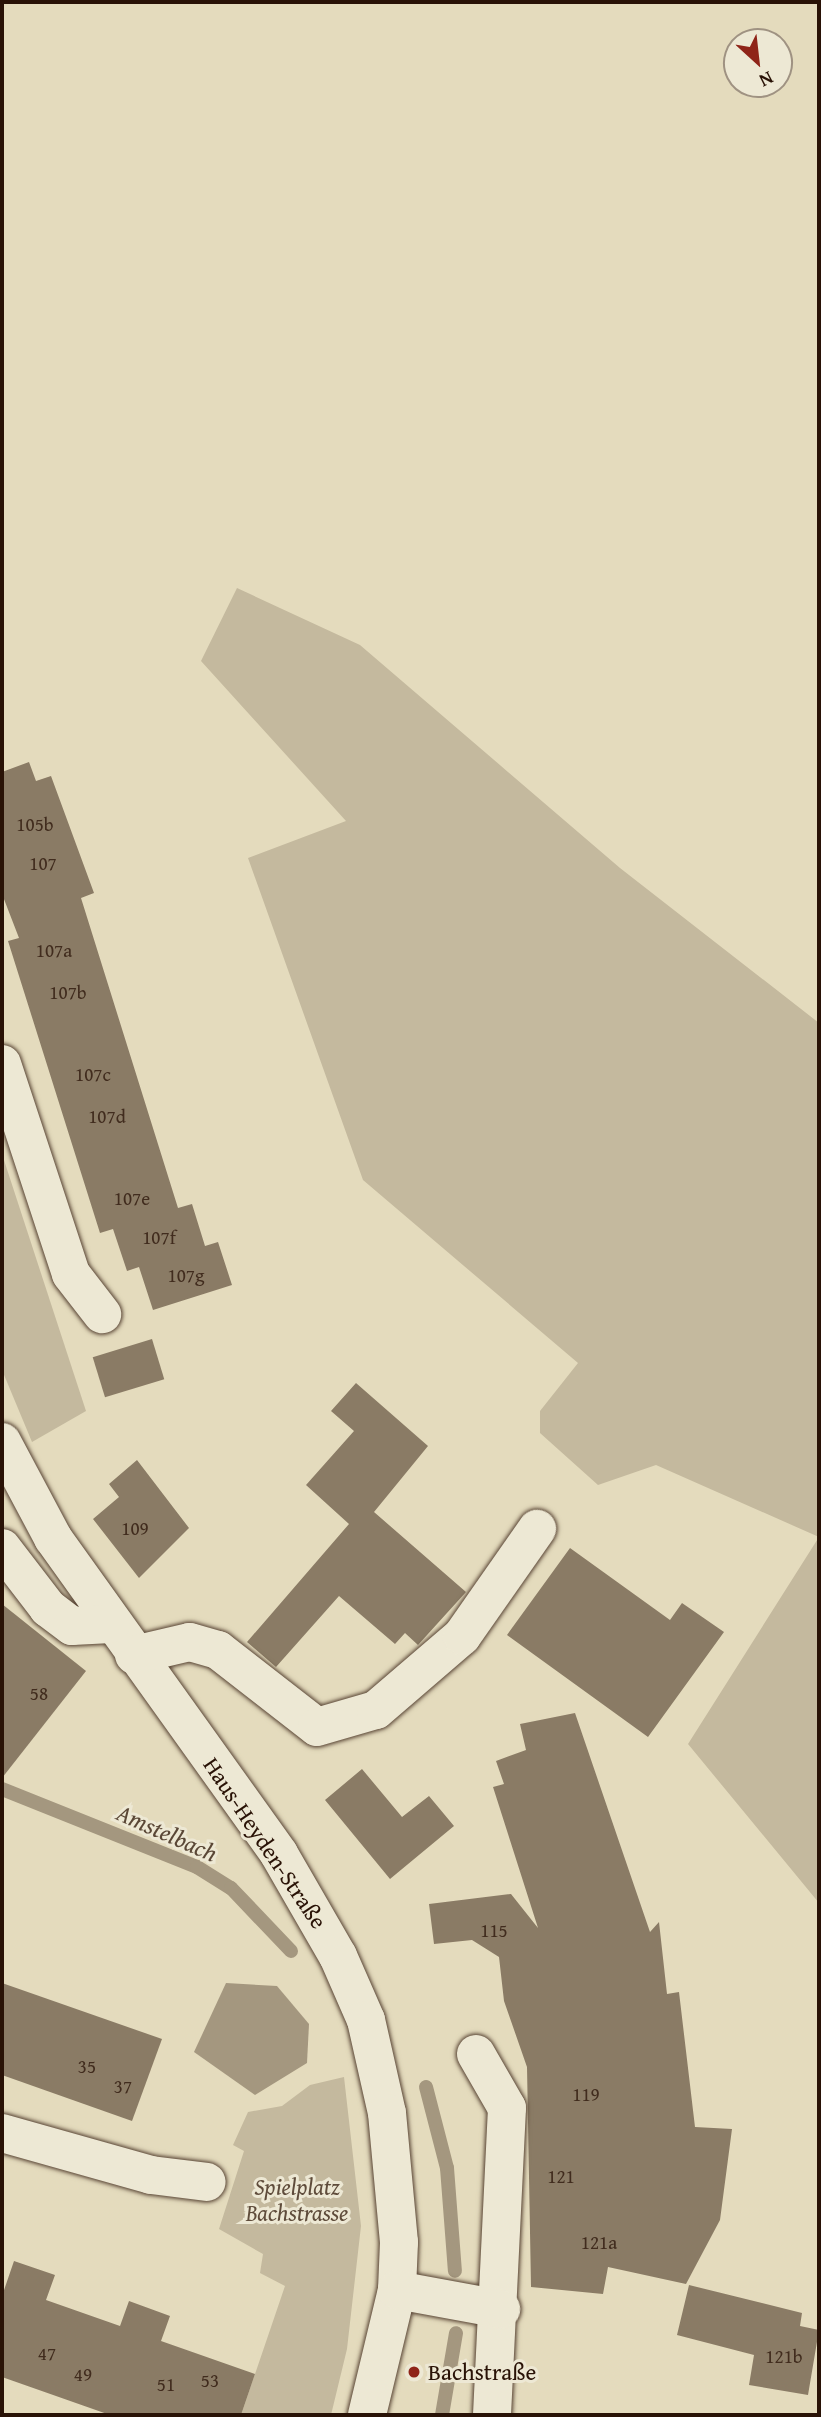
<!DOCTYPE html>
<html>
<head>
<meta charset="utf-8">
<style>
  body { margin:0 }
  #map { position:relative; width:821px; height:2417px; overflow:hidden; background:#e4dbbd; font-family:"Gentium Book Plus",serif }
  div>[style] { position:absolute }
  .green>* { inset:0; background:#c4b99e }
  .water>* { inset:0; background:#a4977f }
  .stream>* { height:14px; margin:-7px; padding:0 7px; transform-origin:7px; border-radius:7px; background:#a4977f }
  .building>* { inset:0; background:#8a7b65; transform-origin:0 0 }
  .roads { filter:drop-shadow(0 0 2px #584434) drop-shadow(0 0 2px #584434) }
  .minor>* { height:38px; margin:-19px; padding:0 19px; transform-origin:19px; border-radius:19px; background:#ede8d4 }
  .dots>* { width:19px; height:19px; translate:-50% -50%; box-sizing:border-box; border:4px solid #ede8d4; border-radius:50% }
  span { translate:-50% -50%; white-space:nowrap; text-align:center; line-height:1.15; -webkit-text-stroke:6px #ede8d4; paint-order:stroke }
  .number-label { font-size:19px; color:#412c1e }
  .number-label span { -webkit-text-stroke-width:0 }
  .street-label { font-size:23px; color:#291206 }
  .park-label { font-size:23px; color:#5f4c3b; font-style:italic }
  .poi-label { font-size:23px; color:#291206 }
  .left { translate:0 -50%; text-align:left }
  .water-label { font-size:24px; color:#5a4736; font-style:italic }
  .frame { position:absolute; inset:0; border:4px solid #291206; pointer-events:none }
  .north { position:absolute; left:723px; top:28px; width:70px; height:70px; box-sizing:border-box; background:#ede8d4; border:2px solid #9f9282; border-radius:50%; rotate:153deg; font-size:19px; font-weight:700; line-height:28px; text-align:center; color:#291206 }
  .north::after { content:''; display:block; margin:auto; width:24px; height:32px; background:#8f2418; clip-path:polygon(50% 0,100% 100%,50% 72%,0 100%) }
</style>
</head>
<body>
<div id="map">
  <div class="green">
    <div style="clip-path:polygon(237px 588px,360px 645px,620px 868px,819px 1023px,819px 1903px,688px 1744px,819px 1537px,656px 1465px,598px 1485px,540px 1433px,540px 1411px,578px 1363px,363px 1180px,248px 858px,346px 821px,201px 661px)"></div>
    <div style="clip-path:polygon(2px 1154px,86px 1411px,32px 1442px,2px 1370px)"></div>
    <div style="clip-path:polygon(344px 2077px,361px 2226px,347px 2349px,331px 2415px,241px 2415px,285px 2286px,260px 2273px,263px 2254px,219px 2229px,244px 2151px,233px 2145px,248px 2112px,282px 2106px,310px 2085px)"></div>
  </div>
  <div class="water">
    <div style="clip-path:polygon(226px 1983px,277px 1986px,309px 2024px,307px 2063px,255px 2095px,194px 2052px)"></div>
  </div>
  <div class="stream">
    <div style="left:2px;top:1789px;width:210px;rotate:21.8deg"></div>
    <div style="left:197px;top:1867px;width:40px;rotate:32deg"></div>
    <div style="left:231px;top:1888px;width:87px;rotate:46.4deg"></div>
    <div style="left:426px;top:2087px;width:84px;rotate:75.5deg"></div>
    <div style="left:447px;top:2168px;width:103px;rotate:85.6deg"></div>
    <div style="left:442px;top:2415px;width:83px;rotate:-80.3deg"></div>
  </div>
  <div class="building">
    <div style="clip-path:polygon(29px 762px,36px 781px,51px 776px,94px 893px,81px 898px,178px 1208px,192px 1204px,205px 1246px,218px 1242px,232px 1285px,153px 1310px,139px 1267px,127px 1271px,113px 1229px,100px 1233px,8px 941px,19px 938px,2px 894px,2px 772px)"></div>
    <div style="left:152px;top:1339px;width:42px;height:62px;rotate:73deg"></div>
    <div style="clip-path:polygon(356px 1383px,428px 1446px,374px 1512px,466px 1592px,418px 1645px,405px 1633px,395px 1644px,339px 1596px,276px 1667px,247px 1642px,349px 1524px,306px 1485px,354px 1431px,331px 1411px)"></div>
    <div style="clip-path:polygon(137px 1460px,189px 1528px,139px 1578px,93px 1519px,119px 1497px,109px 1484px)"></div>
    <div style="clip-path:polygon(570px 1548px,670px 1620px,682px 1603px,724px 1632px,648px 1737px,507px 1635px)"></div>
    <div style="clip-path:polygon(2px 1604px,86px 1671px,2px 1778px)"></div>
    <div style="clip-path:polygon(575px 1713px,650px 1932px,659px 1922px,667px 1994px,679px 1992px,695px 2127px,732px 2129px,720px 2220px,686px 2284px,608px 2267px,603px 2294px,531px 2287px,527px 2067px,504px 2001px,499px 1957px,472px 1940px,434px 1944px,429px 1904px,511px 1894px,538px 1928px,493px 1787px,504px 1784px,496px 1761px,526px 1750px,520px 1724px)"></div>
    <div style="clip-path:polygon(362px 1769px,402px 1817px,429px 1796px,454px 1826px,390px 1879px,325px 1800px)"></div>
    <div style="clip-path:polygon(2px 1983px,162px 2039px,132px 2121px,2px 2075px)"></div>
    <div style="clip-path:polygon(14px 2261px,55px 2275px,46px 2300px,120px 2326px,129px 2301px,170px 2316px,161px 2341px,255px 2374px,241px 2415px,110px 2415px,2px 2377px,2px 2296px)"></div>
    <div style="clip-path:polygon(689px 2285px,802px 2313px,800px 2326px,819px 2330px,808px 2395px,749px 2385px,754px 2355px,677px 2335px)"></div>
  </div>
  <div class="roads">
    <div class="minor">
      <div style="left:2px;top:1064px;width:221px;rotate:71.8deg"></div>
      <div style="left:71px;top:1274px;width:51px;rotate:52.2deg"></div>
      <div style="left:2px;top:1442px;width:109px;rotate:62deg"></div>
      <div style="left:53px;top:1538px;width:388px;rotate:54.4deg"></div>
      <div style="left:279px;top:1854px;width:118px;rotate:60deg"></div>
      <div style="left:338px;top:1956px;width:70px;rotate:66.4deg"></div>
      <div style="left:366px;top:2020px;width:95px;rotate:77.3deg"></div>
      <div style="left:387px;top:2113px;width:130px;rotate:84.7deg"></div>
      <div style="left:399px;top:2242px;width:48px;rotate:92.4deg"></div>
      <div style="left:397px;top:2290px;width:129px;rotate:103.5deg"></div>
      <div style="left:2px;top:1548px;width:76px;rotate:52.5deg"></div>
      <div style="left:48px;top:1608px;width:30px;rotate:37deg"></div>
      <div style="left:72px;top:1626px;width:39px;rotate:-3deg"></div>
      <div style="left:134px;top:1655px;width:57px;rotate:-13.1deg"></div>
      <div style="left:190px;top:1642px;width:29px;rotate:16deg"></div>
      <div style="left:218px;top:1650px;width:125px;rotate:37.9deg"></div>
      <div style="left:317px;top:1727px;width:61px;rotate:-16.1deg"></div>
      <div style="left:376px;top:1710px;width:113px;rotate:-40.7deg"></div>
      <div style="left:462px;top:1636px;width:131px;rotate:-55deg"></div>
      <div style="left:476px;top:2054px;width:62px;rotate:60.1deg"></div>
      <div style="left:507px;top:2108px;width:307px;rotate:92.8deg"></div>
      <div style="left:2px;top:2133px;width:155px;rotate:15.7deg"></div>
      <div style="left:151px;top:2175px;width:56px;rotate:7.1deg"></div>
      <div style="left:397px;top:2290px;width:106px;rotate:10.4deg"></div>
    </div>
  </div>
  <div class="dots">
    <div style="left:414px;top:2372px;background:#8f2418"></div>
  </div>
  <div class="number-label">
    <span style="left:35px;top:825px">105b</span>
    <span style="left:43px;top:864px">107</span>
    <span style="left:54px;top:951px">107a</span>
    <span style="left:68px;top:993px">107b</span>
    <span style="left:93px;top:1075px">107c</span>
    <span style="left:107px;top:1117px">107d</span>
    <span style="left:132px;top:1199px">107e</span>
    <span style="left:159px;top:1238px">107f</span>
    <span style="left:186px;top:1276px">107g</span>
    <span style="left:135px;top:1529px">109</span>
    <span style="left:39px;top:1694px">58</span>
    <span style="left:494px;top:1931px">115</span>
    <span style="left:87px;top:2067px">35</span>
    <span style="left:123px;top:2087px">37</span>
    <span style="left:586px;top:2095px">119</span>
    <span style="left:561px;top:2177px">121</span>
    <span style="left:599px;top:2243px">121a</span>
    <span style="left:47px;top:2354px">47</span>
    <span style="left:784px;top:2357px">121b</span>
    <span style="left:83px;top:2375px">49</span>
    <span style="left:210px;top:2381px">53</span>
    <span style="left:166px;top:2385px">51</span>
  </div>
  <div class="street-label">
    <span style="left:265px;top:1843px;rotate:56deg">Haus-Heyden-Straße</span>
  </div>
  <div class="park-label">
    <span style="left:297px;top:2200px">Spielplatz<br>Bachstrasse</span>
  </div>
  <div class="poi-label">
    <span class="left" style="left:428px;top:2372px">Bachstraße</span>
  </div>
  <div class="water-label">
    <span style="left:167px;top:1833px;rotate:24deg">Amstelbach</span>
  </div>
  <div class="frame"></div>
  <div class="north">N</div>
</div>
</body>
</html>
